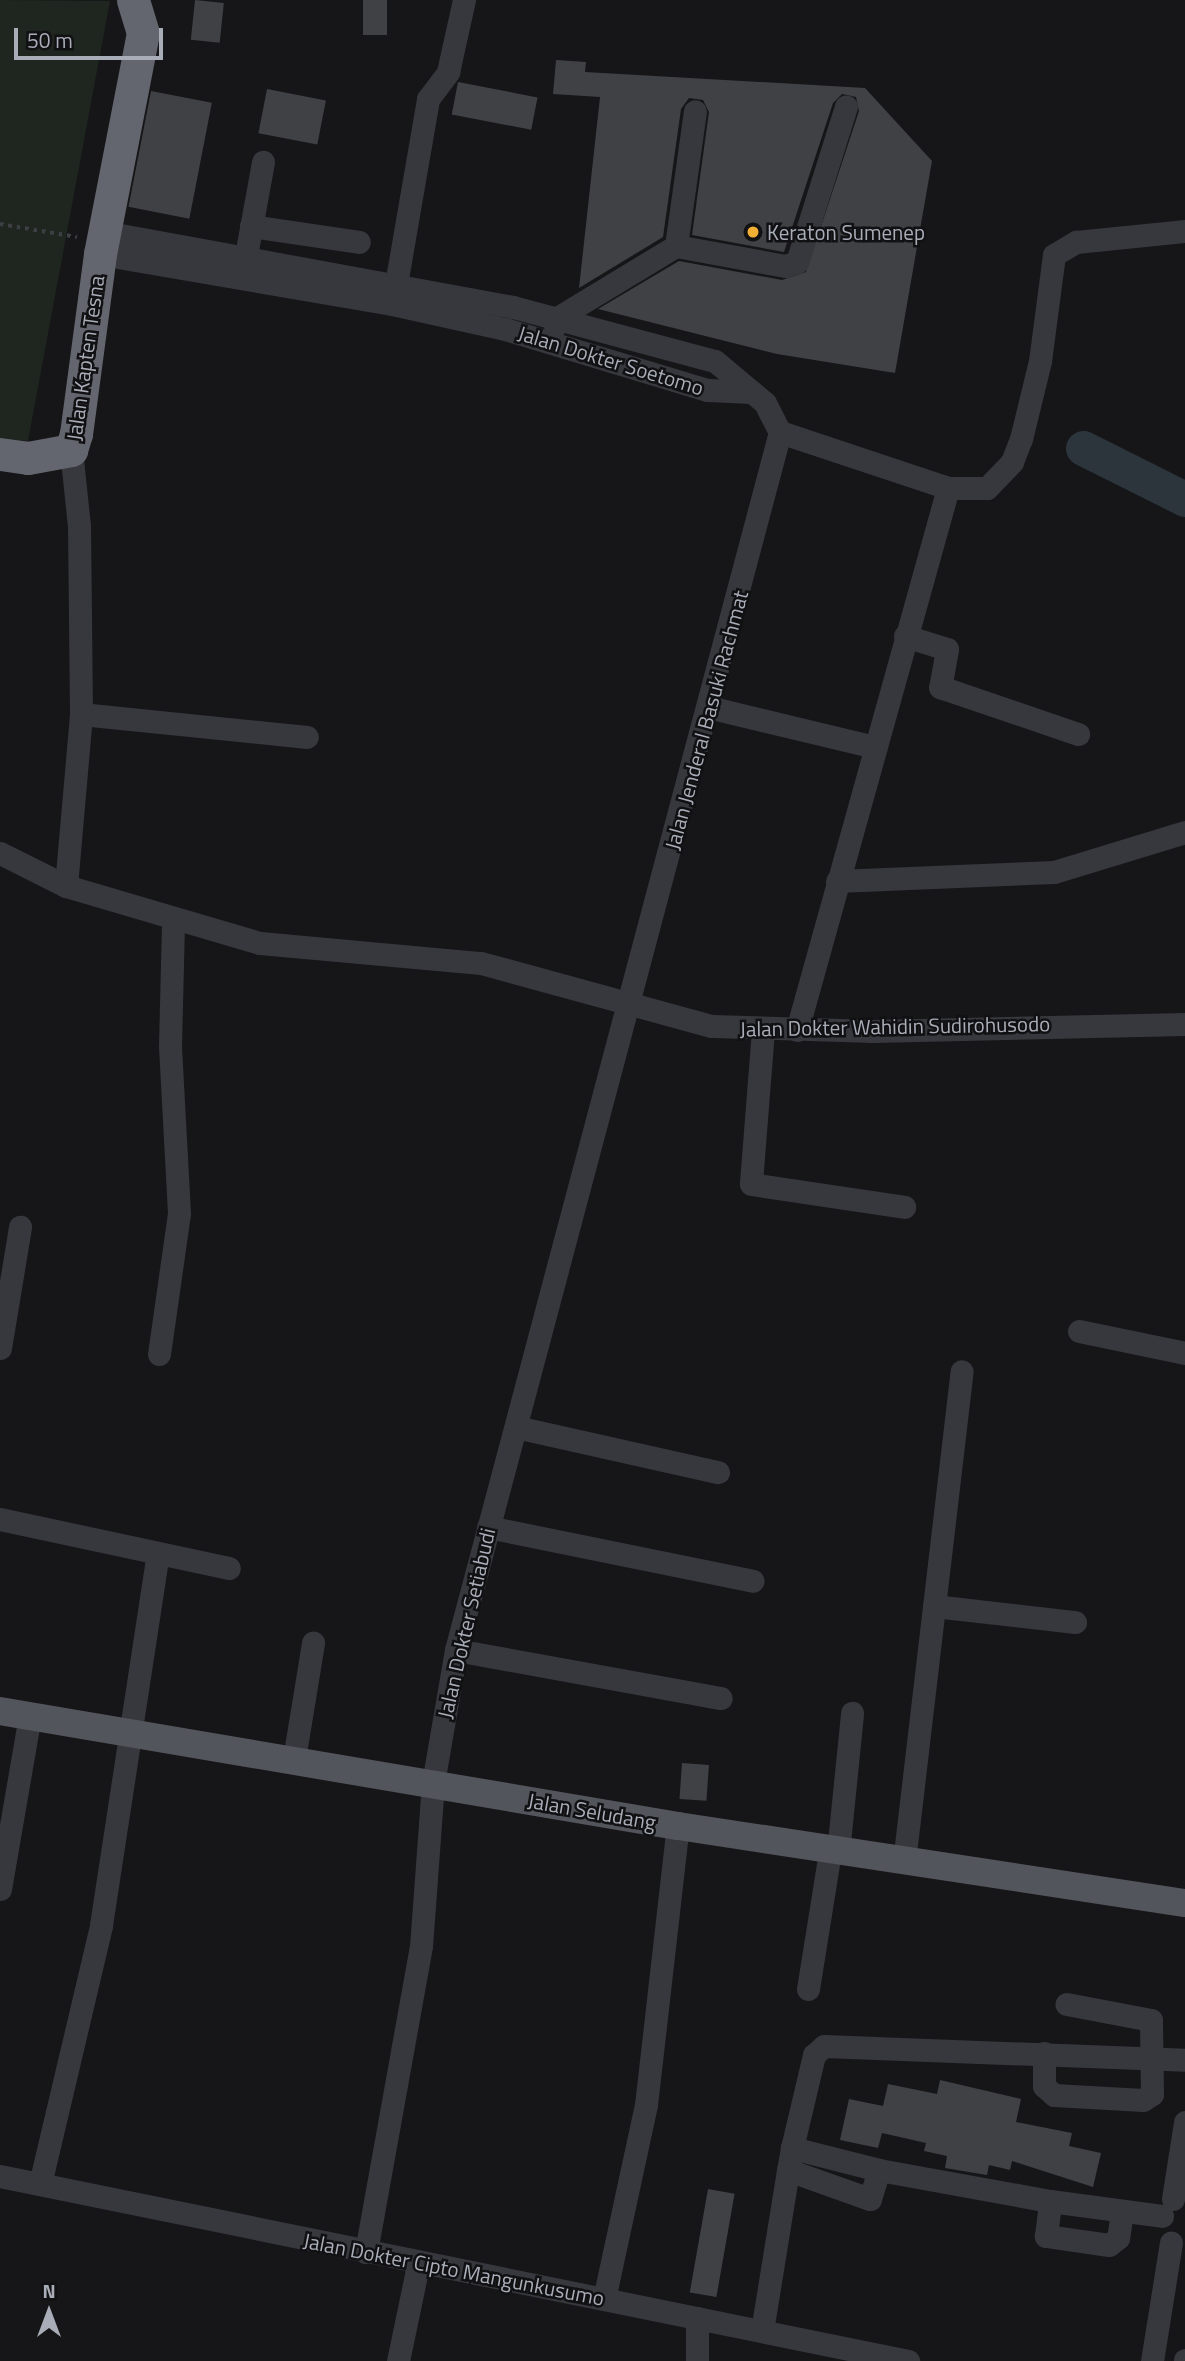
<!DOCTYPE html>
<html>
<head>
<meta charset="utf-8">
<style>
  body { margin:0 }
  #map { position:relative; width:1185px; height:2361px; overflow:hidden; background:#161618; font-family:"Titillium Web",sans-serif }
  div>[style] { position:absolute }
  .green>* { inset:0; background:#1e261f }
  .river>* { height:35px; margin:-17.5px; padding:0 17.5px; transform-origin:17.5px; border-radius:17.5px; background:#2c353c }
  .building>* { inset:0; background:#404145; transform-origin:0 0 }
  .path>* { height:3.5px; margin-top:-1.75px; transform-origin:0; background:repeating-linear-gradient(90deg,#3d3f44 0 3.5px,transparent 0 8.5px) }
  .minor>* { height:23px; margin:-11.5px; padding:0 11.5px; transform-origin:11.5px; border-radius:11.5px; background:#37383d }
  .major>* { height:28px; margin:-14px; padding:0 14px; transform-origin:14px; border-radius:14px; background:#53555c }
  .highway>* { height:33px; margin:-16.5px; padding:0 16.5px; transform-origin:16.5px; border-radius:16.5px; background:#63666e }
  .dots>* { width:19px; height:19px; translate:-50% -50%; box-sizing:border-box; border:4px solid #111113; border-radius:50% }
  span { translate:-50% -50%; white-space:nowrap; text-align:center; line-height:1.15; -webkit-text-stroke:5px #111113; paint-order:stroke }
  .poi-label { font-size:21px; color:#a8adb8 }
  .left { translate:0 -50%; text-align:left }
  .street-label { font-size:21px; color:#a8adb8 }
  .north { position:absolute; left:14px; top:2277px; width:70px; height:70px; -webkit-text-stroke:5px #111113; paint-order:stroke; rotate:0deg; font-size:19px; font-weight:700; line-height:28px; text-align:center; color:#a8adb8 }
  .north::after { content:''; display:block; margin:auto; width:24px; height:32px; background:#a8adb8; clip-path:polygon(50% 0,100% 100%,50% 72%,0 100%) }
  .scale { position:absolute; left:14px; top:28px; width:149px; height:32px; box-sizing:border-box; border:4px solid #a8adb8; border-top:0; padding-left:9px; font-size:21px; line-height:24px; white-space:nowrap; color:#a8adb8; -webkit-text-stroke:5px #111113; paint-order:stroke }
</style>
</head>
<body>
<div id="map">
  <div class="green">
    <div style="clip-path:polygon(0 0,110px 1px,28px 441px,0 438px)"></div>
  </div>
  <div class="river">
    <div style="left:1083px;top:448px;width:114px;rotate:26.6deg"></div>
  </div>
  <div class="building">
    <div style="left:195px;top:0;width:29px;height:40px;rotate:6deg"></div>
    <div style="left:363px;top:0;width:24px;height:35px"></div>
    <div style="clip-path:polygon(556px 60px,586px 62px,585px 72px,865px 88px,932px 161px,895px 373px,777px 354px,598px 309px,679px 261px,782px 280px,806px 272px,859px 111px,856px 97px,842px 94px,833px 103px,784px 252px,692px 235px,709px 112px,703px 100px,689px 98px,681px 109px,663px 237px,579px 288px,600px 97px,553px 94px)"></div>
    <div style="left:458px;top:82px;width:81px;height:33px;rotate:11deg"></div>
    <div style="left:267px;top:89px;width:60px;height:45px;rotate:11deg"></div>
    <div style="left:151px;top:91px;width:62px;height:118px;rotate:11deg"></div>
    <div style="left:682px;top:1763px;width:27px;height:36px;rotate:4deg"></div>
    <div style="clip-path:polygon(940px 2080px,1021px 2099px,1016px 2122px,1072px 2133px,1069px 2146px,1101px 2153px,1093px 2187px,1012px 2161px,1010px 2170px,989px 2165px,987px 2175px,945px 2168px,947px 2156px,924px 2151px,926px 2143px,882px 2133px,878px 2148px,840px 2140px,849px 2099px,883px 2106px,888px 2084px,937px 2094px)"></div>
    <div style="left:708px;top:2189px;width:27px;height:105px;rotate:10deg"></div>
  </div>
  <div class="path">
    <div style="left:0;top:224px;width:78px;rotate:9.6deg"></div>
  </div>
  <div class="minor">
    <div style="left:251px;top:226px;width:109px;rotate:8.4deg"></div>
    <div style="left:104px;top:232px;width:416px;rotate:10.4deg"></div>
    <div style="left:513px;top:307px;width:209px;rotate:15deg"></div>
    <div style="left:715px;top:361px;width:65px;rotate:40deg"></div>
    <div style="left:765px;top:403px;width:33px;rotate:63deg"></div>
    <div style="left:780px;top:432px;width:1260px;rotate:104.9deg"></div>
    <div style="left:456px;top:1650px;width:135px;rotate:99.8deg"></div>
    <div style="left:433px;top:1783px;width:163px;rotate:94.2deg"></div>
    <div style="left:421px;top:1946px;width:311px;rotate:100.2deg"></div>
    <div style="left:676px;top:246px;width:111px;rotate:10.4deg"></div>
    <div style="left:785px;top:266px;width:13px;rotate:-18deg"></div>
    <div style="left:797px;top:262px;width:163px;rotate:-72.5deg"></div>
    <div style="left:100px;top:254px;width:296px;rotate:9.7deg"></div>
    <div style="left:392px;top:304px;width:116px;rotate:12.5deg"></div>
    <div style="left:505px;top:329px;width:211px;rotate:16.8deg"></div>
    <div style="left:707px;top:390px;width:45px;rotate:2.5deg"></div>
    <div style="left:243px;top:272px;width:112px;rotate:-79.7deg"></div>
    <div style="left:394px;top:296px;width:200px;rotate:-80.2deg"></div>
    <div style="left:428px;top:99px;width:34px;rotate:-53deg"></div>
    <div style="left:448px;top:72px;width:74px;rotate:-77.5deg"></div>
    <div style="left:555px;top:326px;width:8px;rotate:-76deg"></div>
    <div style="left:557px;top:318px;width:139px;rotate:-31.2deg"></div>
    <div style="left:676px;top:246px;width:136px;rotate:-82deg"></div>
    <div style="left:780px;top:432px;width:177px;rotate:18.4deg"></div>
    <div style="left:948px;top:488px;width:39px"></div>
    <div style="left:987px;top:488px;width:36px;rotate:-46deg"></div>
    <div style="left:1012px;top:462px;width:25px;rotate:-69deg"></div>
    <div style="left:1021px;top:439px;width:80px;rotate:-76.3deg"></div>
    <div style="left:1040px;top:361px;width:107px;rotate:-82.5deg"></div>
    <div style="left:1054px;top:255px;width:26px;rotate:-31deg"></div>
    <div style="left:1076px;top:242px;width:110px;rotate:-5.8deg"></div>
    <div style="left:905px;top:636px;width:44px;rotate:17.2deg"></div>
    <div style="left:947px;top:649px;width:39px;rotate:100deg"></div>
    <div style="left:940px;top:687px;width:146px;rotate:18.8deg"></div>
    <div style="left:708px;top:707px;width:172px;rotate:13.5deg"></div>
    <div style="left:81px;top:714px;width:227px;rotate:5.8deg"></div>
    <div style="left:0;top:853px;width:74px;rotate:26.6deg"></div>
    <div style="left:66px;top:886px;width:202px;rotate:16.4deg"></div>
    <div style="left:260px;top:943px;width:222px;rotate:5.2deg"></div>
    <div style="left:481px;top:963px;width:239px;rotate:15.3deg"></div>
    <div style="left:712px;top:1026px;width:161px;rotate:1.8deg"></div>
    <div style="left:873px;top:1031px;width:312px;rotate:-1.3deg"></div>
    <div style="left:837px;top:881px;width:217px;rotate:-2.4deg"></div>
    <div style="left:1054px;top:872px;width:137px;rotate:-17deg"></div>
    <div style="left:66px;top:886px;width:173px;rotate:-85deg"></div>
    <div style="left:81px;top:714px;width:188px;rotate:-90.6deg"></div>
    <div style="left:79px;top:526px;width:76px;rotate:-96deg"></div>
    <div style="left:763px;top:1030px;width:154px;rotate:94.5deg"></div>
    <div style="left:751px;top:1184px;width:155px;rotate:8.5deg"></div>
    <div style="left:797px;top:1030px;width:563px;rotate:-74.43deg"></div>
    <div style="left:1079px;top:1331px;width:108px;rotate:11.7deg"></div>
    <div style="left:0;top:1348px;width:123px;rotate:-80.6deg"></div>
    <div style="left:159px;top:1354px;width:142px;rotate:-81.9deg"></div>
    <div style="left:179px;top:1213px;width:167px;rotate:-93.1deg"></div>
    <div style="left:170px;top:1046px;width:125px;rotate:-88.6deg"></div>
    <div style="left:516px;top:1427px;width:207px;rotate:12.6deg"></div>
    <div style="left:0;top:1519px;width:234px;rotate:12.1deg"></div>
    <div style="left:488px;top:1527px;width:270px;rotate:11.5deg"></div>
    <div style="left:934px;top:1606px;width:142px;rotate:6.5deg"></div>
    <div style="left:456px;top:1650px;width:269px;rotate:10.3deg"></div>
    <div style="left:294px;top:1759px;width:118px;rotate:-80.7deg"></div>
    <div style="left:838px;top:1852px;width:140px;rotate:-84.2deg"></div>
    <div style="left:904px;top:1862px;width:494px;rotate:-83.3deg"></div>
    <div style="left:0;top:1889px;width:177px;rotate:-80.2deg"></div>
    <div style="left:808px;top:1989px;width:140px;rotate:-80.9deg"></div>
    <div style="left:1044px;top:2053px;width:33px;rotate:90deg"></div>
    <div style="left:1044px;top:2086px;width:13px;rotate:42deg"></div>
    <div style="left:1054px;top:2095px;width:89px;rotate:3.2deg"></div>
    <div style="left:1143px;top:2100px;width:11px;rotate:-34deg"></div>
    <div style="left:1152px;top:2094px;width:74px;rotate:-90.8deg"></div>
    <div style="left:1151px;top:2020px;width:86px;rotate:-169.3deg"></div>
    <div style="left:792px;top:2148px;width:22px;rotate:100deg"></div>
    <div style="left:788px;top:2170px;width:87px;rotate:19.5deg"></div>
    <div style="left:870px;top:2199px;width:30px;rotate:-73deg"></div>
    <div style="left:879px;top:2170px;width:174px;rotate:10.3deg"></div>
    <div style="left:879px;top:2170px;width:90px;rotate:-165.8deg"></div>
    <div style="left:792px;top:2148px;width:96px;rotate:-76.7deg"></div>
    <div style="left:814px;top:2055px;width:13px;rotate:-42deg"></div>
    <div style="left:824px;top:2046px;width:361px;rotate:2.2deg"></div>
    <div style="left:0;top:2176px;width:927px;rotate:11.52deg"></div>
    <div style="left:40px;top:2184px;width:266px;rotate:-76.7deg"></div>
    <div style="left:101px;top:1925px;width:376px;rotate:-81.3deg"></div>
    <div style="left:1173px;top:2199px;width:78px;rotate:-81.1deg"></div>
    <div style="left:1122px;top:2211px;width:27px;rotate:98deg"></div>
    <div style="left:1118px;top:2238px;width:11px;rotate:142deg"></div>
    <div style="left:1109px;top:2245px;width:64px;rotate:-171.9deg"></div>
    <div style="left:1046px;top:2236px;width:35px;rotate:-83deg"></div>
    <div style="left:1050px;top:2201px;width:113px;rotate:7.6deg"></div>
    <div style="left:604px;top:2299px;width:198px;rotate:-77.8deg"></div>
    <div style="left:646px;top:2105px;width:281px;rotate:-83.5deg"></div>
    <div style="left:697px;top:2318px;width:43px;rotate:90deg"></div>
    <div style="left:762px;top:2331px;width:163px;rotate:-80.8deg"></div>
    <div style="left:398px;top:2361px;width:98px;rotate:-78.2deg"></div>
    <div style="left:1152px;top:2361px;width:120px;rotate:-80.9deg"></div>
    <div style="left:1185px;top:2361px;width:1px;rotate:-90deg"></div>
  </div>
  <div class="major">
    <div style="left:0;top:1711px;width:688px;rotate:9.63deg"></div>
    <div style="left:678px;top:1826px;width:513px;rotate:8.64deg"></div>
  </div>
  <div class="highway">
    <div style="left:0;top:454px;width:28px;rotate:8deg"></div>
    <div style="left:28px;top:458px;width:44px;rotate:-10.5deg"></div>
    <div style="left:71px;top:450px;width:17px;rotate:-73deg"></div>
    <div style="left:76px;top:434px;width:182px;rotate:-82.4deg"></div>
    <div style="left:100px;top:254px;width:225px;rotate:-79deg"></div>
    <div style="left:143px;top:33px;width:34px;rotate:-107deg"></div>
  </div>
  <div class="dots">
    <div style="left:753px;top:232px;background:#f2b134"></div>
  </div>
  <div class="poi-label">
    <span class="left" style="left:767px;top:232px">Keraton Sumenep</span>
  </div>
  <div class="street-label">
    <span style="left:85px;top:358px;rotate:-82deg">Jalan Kapten Tesna</span>
    <span style="left:611px;top:360px;rotate:17deg">Jalan Dokter Soetomo</span>
    <span style="left:706px;top:720px;rotate:-75deg">Jalan Jenderal Basuki Rachmat</span>
    <span style="left:895px;top:1026px;rotate:-1deg">Jalan Dokter Wahidin Sudirohusodo</span>
    <span style="left:466px;top:1623px;rotate:-77deg">Jalan Dokter Setiabudi</span>
    <span style="left:592px;top:1811px;rotate:10deg">Jalan Seludang</span>
    <span style="left:454px;top:2269px;rotate:11deg">Jalan Dokter Cipto Mangunkusumo</span>
  </div>
  <div class="north">N</div>
  <div class="scale">50 m</div>
</div>
</body>
</html>
